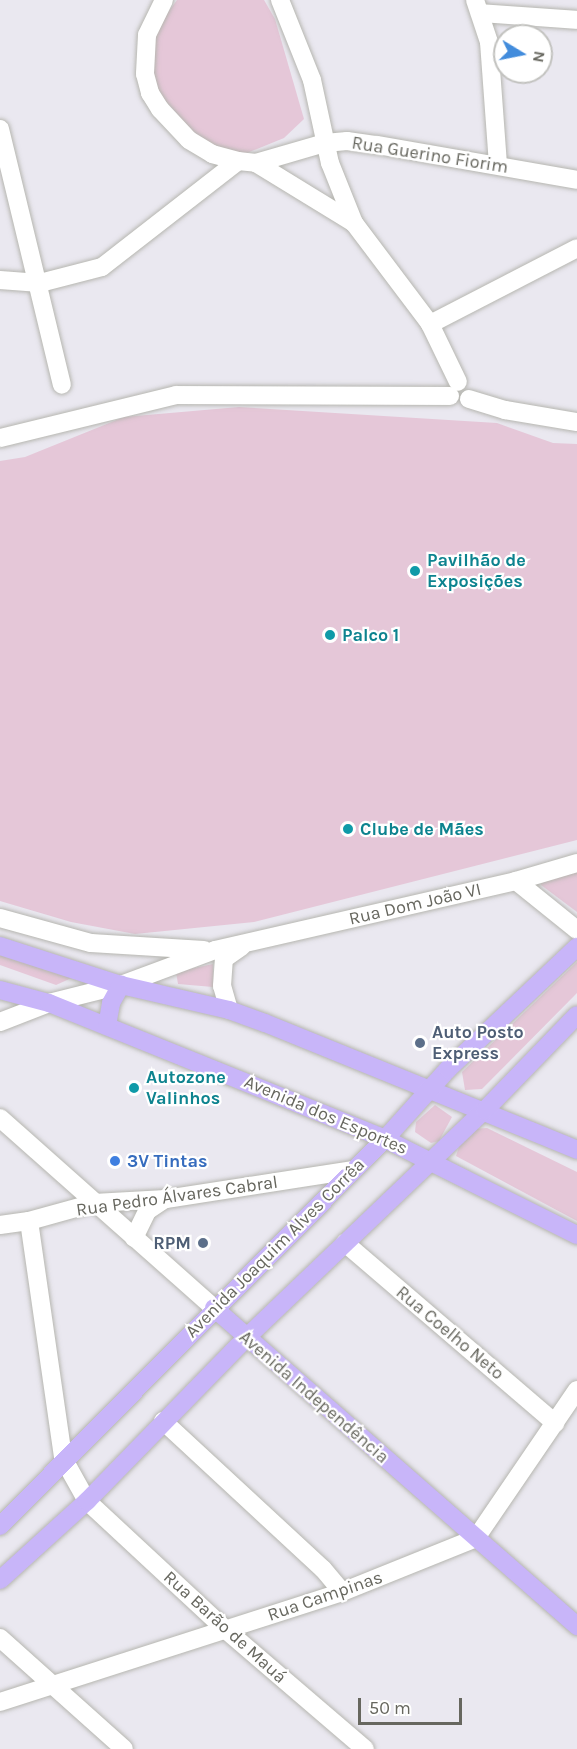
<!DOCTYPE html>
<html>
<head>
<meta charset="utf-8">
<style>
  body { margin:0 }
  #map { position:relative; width:577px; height:1749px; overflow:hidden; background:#eae8f0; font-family:Karla,sans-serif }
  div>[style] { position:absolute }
  .green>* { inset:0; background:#e5c7d8 }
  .roads { filter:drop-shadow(0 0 2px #b6b6b0) drop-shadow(0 0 2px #b6b6b0) }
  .minor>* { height:18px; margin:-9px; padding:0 9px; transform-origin:9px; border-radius:9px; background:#fff }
  .major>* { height:18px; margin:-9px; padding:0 9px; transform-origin:9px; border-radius:9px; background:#c8b5f9 }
  .dots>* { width:16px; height:16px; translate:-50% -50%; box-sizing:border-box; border:3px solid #fff; border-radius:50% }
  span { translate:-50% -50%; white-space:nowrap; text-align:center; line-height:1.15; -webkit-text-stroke:4.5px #fff; paint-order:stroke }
  .street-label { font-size:18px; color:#67675f }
  .culture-label { font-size:18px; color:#0d838f; font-weight:700 }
  .left { translate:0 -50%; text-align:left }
  .service-label { font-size:18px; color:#4e5e75; font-weight:700 }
  .right { translate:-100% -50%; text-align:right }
  .shop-label { font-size:18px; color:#366cbe; font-weight:700 }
  .north { position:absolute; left:493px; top:24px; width:60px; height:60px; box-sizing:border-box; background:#fff; border:2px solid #c2c2bf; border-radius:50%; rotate:100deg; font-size:16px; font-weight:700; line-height:24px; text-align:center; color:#67675f }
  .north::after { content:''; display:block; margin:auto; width:21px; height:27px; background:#428cdc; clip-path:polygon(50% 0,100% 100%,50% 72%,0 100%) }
  .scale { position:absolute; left:358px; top:1698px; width:104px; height:27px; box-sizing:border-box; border:3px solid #67675f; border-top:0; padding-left:8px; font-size:18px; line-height:21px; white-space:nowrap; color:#67675f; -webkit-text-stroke:4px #fff; paint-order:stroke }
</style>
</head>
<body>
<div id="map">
  <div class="green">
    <div style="clip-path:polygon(177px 0,264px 0,275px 19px,304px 119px,284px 138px,242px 155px,212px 153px,162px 97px,148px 73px,151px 36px)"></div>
    <div style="clip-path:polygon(239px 407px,497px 423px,553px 443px,577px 444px,577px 840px,254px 922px,135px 934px,71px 922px,0 901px,0 461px,25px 457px,124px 417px)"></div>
    <div style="clip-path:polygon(577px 871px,577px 912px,541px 885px,542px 880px)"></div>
    <div style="clip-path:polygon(0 953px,76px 976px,56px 985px,0 965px)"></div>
    <div style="clip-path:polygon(577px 962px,577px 993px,482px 1089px,465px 1090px,462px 1072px)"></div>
    <div style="clip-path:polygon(213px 964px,213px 987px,178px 984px,176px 972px)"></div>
    <div style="clip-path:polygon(435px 1105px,452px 1117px,439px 1141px,431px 1143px,415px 1132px,416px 1122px)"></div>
    <div style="clip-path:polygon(487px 1128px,577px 1172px,577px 1221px,456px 1156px,462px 1138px,474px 1129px)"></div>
  </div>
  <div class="roads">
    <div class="minor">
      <div style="left:164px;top:0;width:39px;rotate:116deg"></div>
      <div style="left:147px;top:35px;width:39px;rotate:93deg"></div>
      <div style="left:145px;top:74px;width:20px;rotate:75deg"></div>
      <div style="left:150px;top:93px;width:19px;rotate:58deg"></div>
      <div style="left:160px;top:109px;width:42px;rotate:46.9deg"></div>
      <div style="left:189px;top:140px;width:27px;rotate:31deg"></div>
      <div style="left:212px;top:154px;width:27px;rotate:15deg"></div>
      <div style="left:280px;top:0;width:86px;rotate:68.2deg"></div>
      <div style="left:312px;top:80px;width:85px;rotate:77.8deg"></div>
      <div style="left:330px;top:163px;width:65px;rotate:68.2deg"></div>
      <div style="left:354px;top:223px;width:126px;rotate:53deg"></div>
      <div style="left:430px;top:324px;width:64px;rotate:64.2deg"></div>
      <div style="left:475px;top:0;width:44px;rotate:71.6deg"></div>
      <div style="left:489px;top:42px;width:123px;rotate:85.8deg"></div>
      <div style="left:480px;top:13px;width:97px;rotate:4.1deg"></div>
      <div style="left:0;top:129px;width:263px;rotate:76.4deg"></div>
      <div style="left:256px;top:163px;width:115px;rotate:31.5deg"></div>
      <div style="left:0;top:280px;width:40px;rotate:4.3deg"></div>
      <div style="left:40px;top:283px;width:64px;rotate:-14.5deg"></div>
      <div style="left:102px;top:267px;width:172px;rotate:-37.9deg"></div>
      <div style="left:238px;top:161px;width:18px;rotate:6deg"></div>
      <div style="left:256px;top:163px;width:72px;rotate:-16.2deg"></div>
      <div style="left:325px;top:143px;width:22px;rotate:-5deg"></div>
      <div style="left:347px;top:141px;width:30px;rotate:8deg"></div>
      <div style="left:377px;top:145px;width:203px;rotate:9.9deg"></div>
      <div style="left:430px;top:324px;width:165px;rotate:-27.3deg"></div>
      <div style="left:469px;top:399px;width:38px;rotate:17deg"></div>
      <div style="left:505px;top:410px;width:73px;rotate:9.5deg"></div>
      <div style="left:0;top:438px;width:181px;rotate:-13.7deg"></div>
      <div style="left:176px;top:395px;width:274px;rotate:0.2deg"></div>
      <div style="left:516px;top:881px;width:78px;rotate:38.8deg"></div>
      <div style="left:0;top:918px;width:94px;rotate:15.4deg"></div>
      <div style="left:91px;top:943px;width:113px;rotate:3.5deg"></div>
      <div style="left:229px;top:1010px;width:25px;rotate:-106deg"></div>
      <div style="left:222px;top:986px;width:27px;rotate:-86deg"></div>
      <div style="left:224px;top:959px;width:21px;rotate:-35deg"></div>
      <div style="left:0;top:1022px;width:53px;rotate:-21.2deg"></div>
      <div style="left:49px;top:1003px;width:74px;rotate:-14deg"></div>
      <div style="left:121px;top:985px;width:100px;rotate:-20.4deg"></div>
      <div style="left:215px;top:950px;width:309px;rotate:-12.9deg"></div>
      <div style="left:516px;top:881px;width:64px;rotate:-16.4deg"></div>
      <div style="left:0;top:1118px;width:286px;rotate:41.6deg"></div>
      <div style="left:29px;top:1221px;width:239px;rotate:81.8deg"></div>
      <div style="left:63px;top:1458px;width:49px;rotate:60.8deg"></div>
      <div style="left:87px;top:1501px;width:190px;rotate:42.9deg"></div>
      <div style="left:226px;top:1630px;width:183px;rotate:40.6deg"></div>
      <div style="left:0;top:1225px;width:29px;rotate:-8deg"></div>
      <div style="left:29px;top:1221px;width:67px;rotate:-15.5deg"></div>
      <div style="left:94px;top:1203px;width:72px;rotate:-3.2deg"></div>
      <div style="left:166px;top:1199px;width:190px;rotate:-8.8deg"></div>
      <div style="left:134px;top:1238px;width:30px;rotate:-64deg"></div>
      <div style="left:147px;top:1211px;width:22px;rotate:-34deg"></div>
      <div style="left:345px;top:1243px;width:277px;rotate:40.6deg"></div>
      <div style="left:163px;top:1421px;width:218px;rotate:42.8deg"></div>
      <div style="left:323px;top:1569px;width:30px;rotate:50deg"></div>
      <div style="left:0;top:1638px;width:166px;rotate:41.8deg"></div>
      <div style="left:0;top:1702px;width:359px;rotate:-17.8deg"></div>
      <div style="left:342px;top:1592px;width:144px;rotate:-21.9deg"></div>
      <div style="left:476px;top:1538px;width:179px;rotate:-55.7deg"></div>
    </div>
    <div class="major">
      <div style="left:0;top:946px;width:127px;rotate:17.9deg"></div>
      <div style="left:121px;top:985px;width:111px;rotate:13deg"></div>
      <div style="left:229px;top:1010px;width:38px;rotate:20deg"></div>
      <div style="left:265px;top:1023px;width:337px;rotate:22.1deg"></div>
      <div style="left:0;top:990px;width:51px;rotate:14.9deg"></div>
      <div style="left:49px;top:1003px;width:362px;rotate:22deg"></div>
      <div style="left:385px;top:1139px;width:215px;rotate:26.6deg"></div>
      <div style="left:107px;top:1026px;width:23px;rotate:-80deg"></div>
      <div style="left:111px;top:1003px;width:21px;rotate:-61deg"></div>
      <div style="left:214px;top:1308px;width:483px;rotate:41.2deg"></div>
      <div style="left:0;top:1526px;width:546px;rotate:-45.15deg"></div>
      <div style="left:385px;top:1139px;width:94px;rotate:-48deg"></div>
      <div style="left:448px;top:1069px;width:178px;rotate:-43.4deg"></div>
      <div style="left:0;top:1580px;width:118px;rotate:-42.2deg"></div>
      <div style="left:87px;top:1501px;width:228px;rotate:-45.7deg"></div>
      <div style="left:246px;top:1338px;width:330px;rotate:-43.7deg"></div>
      <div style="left:485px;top:1110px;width:132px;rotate:-45.9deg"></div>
    </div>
  </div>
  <div class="dots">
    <div style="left:415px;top:571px;background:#0f9aa8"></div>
    <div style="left:330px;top:635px;background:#0f9aa8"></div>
    <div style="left:348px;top:829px;background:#0f9aa8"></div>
    <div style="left:420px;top:1043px;background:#5c6f8a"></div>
    <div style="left:134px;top:1088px;background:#0f9aa8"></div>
    <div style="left:115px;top:1161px;background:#3f7fe0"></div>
    <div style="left:203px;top:1243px;background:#5c6f8a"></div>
  </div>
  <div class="street-label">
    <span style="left:430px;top:155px;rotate:9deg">Rua Guerino Fiorim</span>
    <span style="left:415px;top:904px;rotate:-13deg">Rua Dom João VI</span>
    <span style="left:326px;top:1115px;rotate:23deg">Avenida dos Esportes</span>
    <span style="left:177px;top:1196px;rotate:-8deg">Rua Pedro Álvares Cabral</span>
    <span style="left:275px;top:1248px;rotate:-45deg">Avenida Joaquim Alves Corrêa</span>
    <span style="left:450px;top:1333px;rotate:40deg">Rua Coelho Neto</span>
    <span style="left:314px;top:1397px;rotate:41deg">Avenida Independência</span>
    <span style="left:325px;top:1596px;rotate:-19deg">Rua Campinas</span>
    <span style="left:225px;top:1627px;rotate:42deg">Rua Barão de Mauá</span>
  </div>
  <div class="culture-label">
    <span class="left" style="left:427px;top:571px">Pavilhão de<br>Exposições</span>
    <span class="left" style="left:342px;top:635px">Palco 1</span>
    <span class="left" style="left:360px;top:829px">Clube de Mães</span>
    <span class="left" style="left:146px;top:1088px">Autozone<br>Valinhos</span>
  </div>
  <div class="service-label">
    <span class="left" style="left:432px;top:1043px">Auto Posto<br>Express</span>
    <span class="right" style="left:191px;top:1243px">RPM</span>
  </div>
  <div class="shop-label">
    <span class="left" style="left:127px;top:1161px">3V Tintas</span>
  </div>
  <div class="north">N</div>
  <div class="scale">50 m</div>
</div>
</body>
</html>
